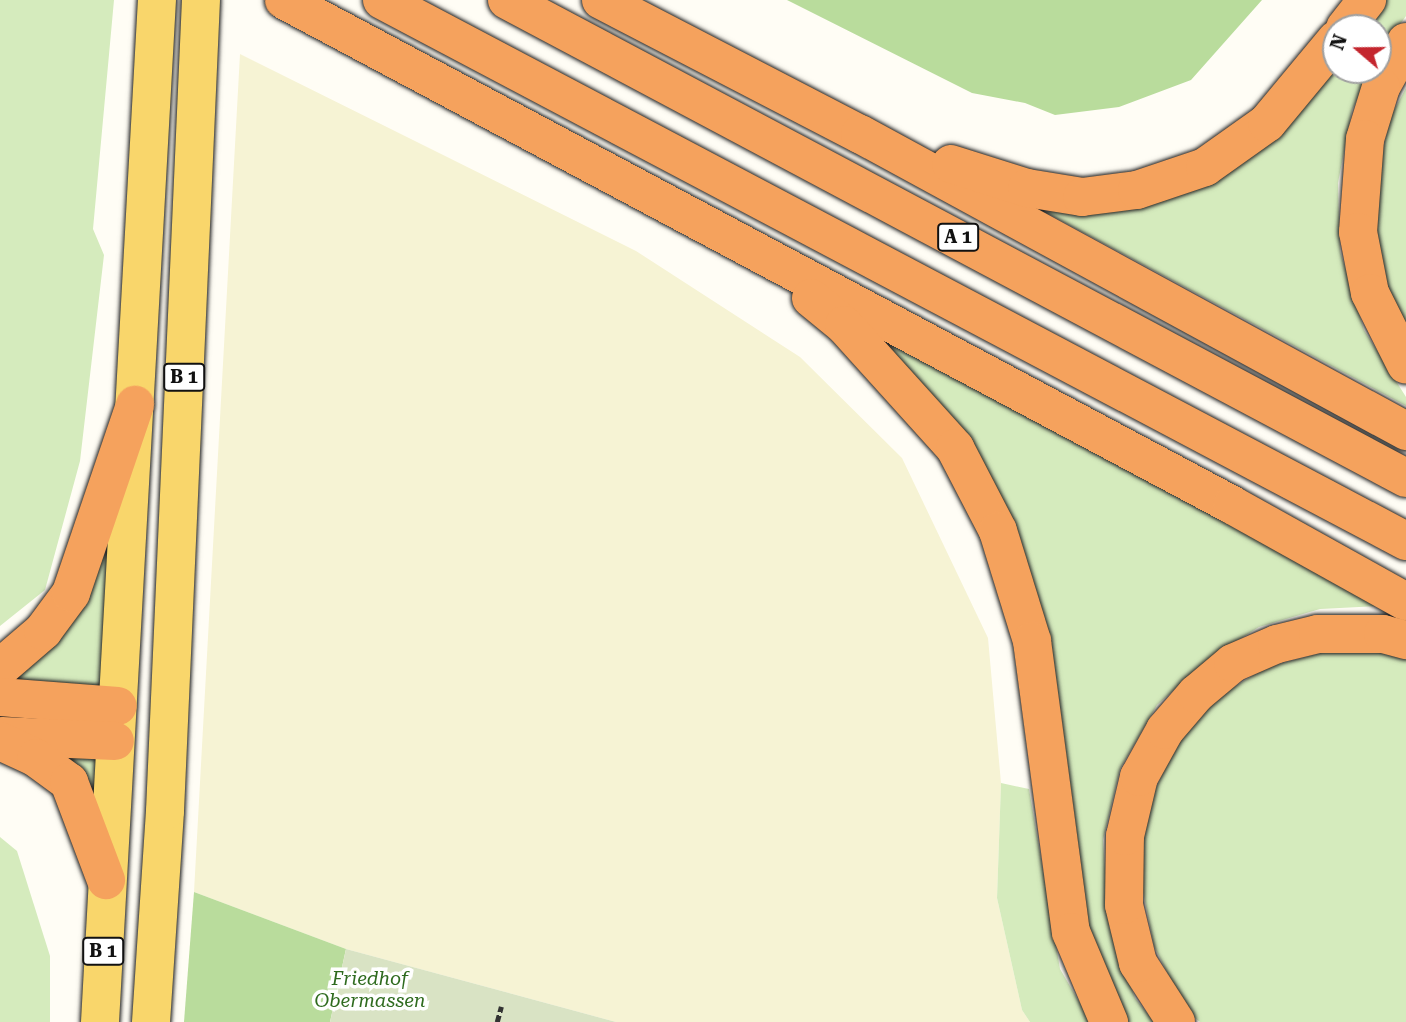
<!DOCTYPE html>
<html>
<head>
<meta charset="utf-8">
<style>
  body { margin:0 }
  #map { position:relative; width:1406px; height:1022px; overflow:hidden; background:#fffdf5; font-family:"Roboto Serif",serif }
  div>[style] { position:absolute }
  .farmland>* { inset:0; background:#f6f3d4 }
  .green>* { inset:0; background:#d5ebbd }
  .forest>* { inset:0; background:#b9dc9c }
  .cemetery>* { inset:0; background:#d9e3c4 }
  .path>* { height:4.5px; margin-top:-2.25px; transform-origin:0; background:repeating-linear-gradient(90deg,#333 0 7px,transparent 0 10.5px) }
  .roads { filter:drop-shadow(0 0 2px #222) drop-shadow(0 0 2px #222) }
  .primary>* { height:38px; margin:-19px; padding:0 19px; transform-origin:19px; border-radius:19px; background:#f9d66b }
  .highway>* { height:38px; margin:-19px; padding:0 19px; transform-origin:19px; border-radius:19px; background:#f5a25d }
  span { translate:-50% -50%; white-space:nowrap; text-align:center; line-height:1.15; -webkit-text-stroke:7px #fff; paint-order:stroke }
  .shield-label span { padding:2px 5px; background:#fff; border:2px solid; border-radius:5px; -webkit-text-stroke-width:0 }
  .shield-label { font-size:18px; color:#111; font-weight:700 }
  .park-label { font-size:19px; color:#2f6b1f; font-style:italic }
  .north { position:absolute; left:1322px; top:14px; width:70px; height:70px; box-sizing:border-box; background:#fff; border:2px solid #a0a0a0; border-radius:50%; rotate:290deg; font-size:19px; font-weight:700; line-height:28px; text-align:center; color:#111 }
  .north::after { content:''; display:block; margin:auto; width:24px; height:32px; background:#c4262e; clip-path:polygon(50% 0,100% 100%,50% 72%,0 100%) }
</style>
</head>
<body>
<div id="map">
  <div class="farmland">
    <div style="clip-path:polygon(240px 54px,636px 251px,800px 357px,902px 458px,988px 638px,1001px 783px,997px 898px,1022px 1010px,1030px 1022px,616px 1022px,346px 949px,194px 892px)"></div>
  </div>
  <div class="green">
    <div style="clip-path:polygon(0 0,114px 0,93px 229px,104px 255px,80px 461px,45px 590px,0 626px)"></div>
    <div style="clip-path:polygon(1381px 0,1406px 0,1406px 16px,1378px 55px,1378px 28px,1358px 28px)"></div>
    <div style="clip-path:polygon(1336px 70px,1371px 70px,1352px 110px,1338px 183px,1340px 251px,1364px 330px,1406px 397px,1406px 406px,1045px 212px,1150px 200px)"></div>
    <div style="clip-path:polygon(1406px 88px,1406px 327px,1379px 268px,1373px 192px,1391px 116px)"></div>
    <div style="clip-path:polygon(864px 323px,1379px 606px,1320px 609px,1259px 627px,1211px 657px,1157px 705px,1120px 769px,1103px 840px,1109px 927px,1135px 998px,1154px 1022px,1126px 1022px,1089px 943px,1039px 619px)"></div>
    <div style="clip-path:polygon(111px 510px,102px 689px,0 679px)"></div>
    <div style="clip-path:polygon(1340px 648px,1406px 656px,1406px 1022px,1200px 1022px,1187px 1012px,1154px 946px,1139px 871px,1148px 806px,1175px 746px,1213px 700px,1267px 667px)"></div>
    <div style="clip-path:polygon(61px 751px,98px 754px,95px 795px)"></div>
    <div style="clip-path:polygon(1001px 783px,1029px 789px,1060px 969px,1091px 1022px,1030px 1022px,1022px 1010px,997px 898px)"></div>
    <div style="clip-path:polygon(0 837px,17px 851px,50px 956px,50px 1022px,0 1022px)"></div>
  </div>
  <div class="forest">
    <div style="clip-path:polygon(787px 0,1262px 0,1191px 80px,1119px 107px,1055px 115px,1025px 103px,972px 93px)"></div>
    <div style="clip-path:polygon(194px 892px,346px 949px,330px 1022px,184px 1022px)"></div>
  </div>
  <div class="cemetery">
    <div style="clip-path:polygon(346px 949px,616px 1022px,330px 1022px)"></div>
  </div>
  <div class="path">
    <div style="left:497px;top:1022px;width:16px;rotate:-75deg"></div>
  </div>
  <div class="roads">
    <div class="primary">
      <div style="left:100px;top:1022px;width:1024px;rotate:-86.81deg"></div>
      <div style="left:151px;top:1022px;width:211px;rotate:-86.2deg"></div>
      <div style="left:165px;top:811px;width:812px;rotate:-87.46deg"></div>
    </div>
    <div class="highway">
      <div style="left:284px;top:0;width:1074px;rotate:28.04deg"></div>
      <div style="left:1232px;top:505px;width:199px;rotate:29.1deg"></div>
      <div style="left:382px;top:0;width:1158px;rotate:27.85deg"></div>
      <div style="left:507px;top:0;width:1018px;rotate:28deg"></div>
      <div style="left:601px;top:0;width:292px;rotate:27.4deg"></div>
      <div style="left:860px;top:134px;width:622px;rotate:28.54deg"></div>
      <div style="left:1345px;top:28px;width:36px;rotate:-52deg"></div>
      <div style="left:1406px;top:42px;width:51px;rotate:119.1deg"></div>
      <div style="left:1381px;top:87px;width:54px;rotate:107.1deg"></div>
      <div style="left:1365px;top:139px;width:93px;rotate:94.3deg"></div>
      <div style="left:1358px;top:232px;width:62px;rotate:78.9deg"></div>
      <div style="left:1370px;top:293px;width:80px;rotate:63.4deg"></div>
      <div style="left:951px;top:164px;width:80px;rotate:17.5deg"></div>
      <div style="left:1027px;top:188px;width:56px;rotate:9.3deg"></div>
      <div style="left:1082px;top:197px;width:55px;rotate:-7.3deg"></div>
      <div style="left:1137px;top:190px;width:72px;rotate:-18.7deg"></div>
      <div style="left:1205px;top:167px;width:76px;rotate:-35.4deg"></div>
      <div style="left:1267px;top:123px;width:108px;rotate:-50.3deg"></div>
      <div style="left:811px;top:298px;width:43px;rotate:39.3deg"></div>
      <div style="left:844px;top:325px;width:166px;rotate:47.9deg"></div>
      <div style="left:955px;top:448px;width:93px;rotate:62.6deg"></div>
      <div style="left:998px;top:531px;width:115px;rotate:72.8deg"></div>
      <div style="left:1032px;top:641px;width:294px;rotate:82.4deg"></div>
      <div style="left:1071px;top:932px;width:98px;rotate:67.1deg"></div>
      <div style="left:0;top:668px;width:57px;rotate:-40.7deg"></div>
      <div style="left:43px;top:631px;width:47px;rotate:-53.6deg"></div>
      <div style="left:71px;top:593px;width:199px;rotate:-71.2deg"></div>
      <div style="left:0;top:697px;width:118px;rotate:4.4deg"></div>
      <div style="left:2px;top:736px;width:113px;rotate:2.5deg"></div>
      <div style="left:0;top:741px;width:40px;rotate:25deg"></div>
      <div style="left:36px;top:758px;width:41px;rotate:36deg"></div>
      <div style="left:69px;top:782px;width:105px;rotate:69.3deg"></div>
      <div style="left:1176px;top:1022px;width:70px;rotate:-122.8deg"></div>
      <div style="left:1138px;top:963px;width:60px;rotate:-103.6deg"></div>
      <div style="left:1124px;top:905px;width:69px;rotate:-89.2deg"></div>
      <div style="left:1125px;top:836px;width:61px;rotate:-76.7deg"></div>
      <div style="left:1139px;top:777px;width:54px;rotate:-61deg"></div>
      <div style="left:1165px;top:730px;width:48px;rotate:-49.3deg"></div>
      <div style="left:1196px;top:694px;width:48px;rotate:-40deg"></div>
      <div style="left:1233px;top:663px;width:48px;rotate:-23.4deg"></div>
      <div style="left:1277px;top:644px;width:42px;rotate:-13.7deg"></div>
      <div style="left:1318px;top:634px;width:65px"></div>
      <div style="left:1383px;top:634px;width:24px;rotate:15deg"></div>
    </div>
  </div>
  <div class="shield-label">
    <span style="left:958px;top:237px">A 1</span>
    <span style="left:184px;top:377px">B 1</span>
    <span style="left:103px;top:951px">B 1</span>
  </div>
  <div class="park-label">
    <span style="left:370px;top:990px">Friedhof<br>Obermassen</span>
  </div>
  <div class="north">N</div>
</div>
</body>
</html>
